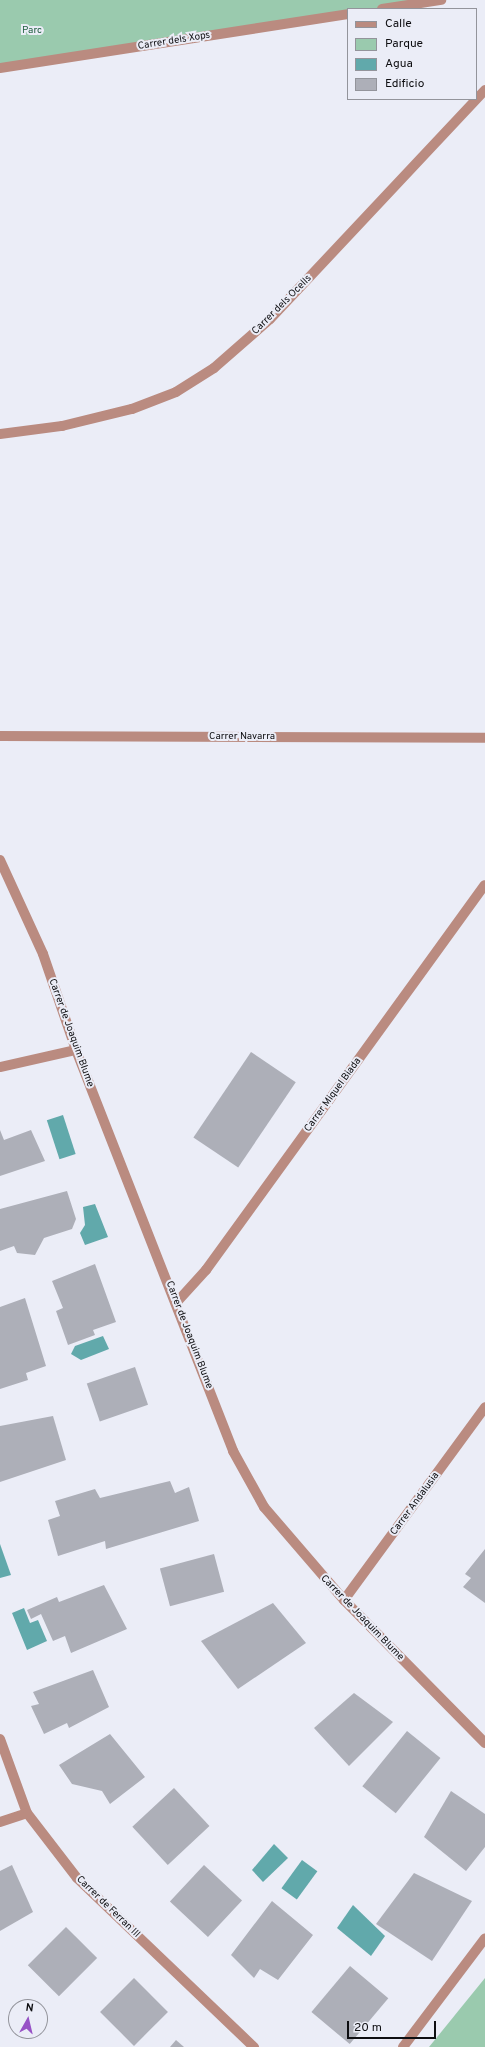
<!DOCTYPE html>
<html>
<head>
<meta charset="utf-8">
<style>
  body { margin:0 }
  #map { position:relative; width:485px; height:2047px; overflow:hidden; background:#ebedf7; font-family:Overpass,sans-serif }
  div>[style] { position:absolute }
  .green>* { inset:0; background:#9acaae }
  .water>* { inset:0; background:#61a9ab; transform-origin:0 0 }
  .building>* { inset:0; background:#adafb8; transform-origin:0 0 }
  .minor>* { height:10px; margin:-5px; padding:0 5px; transform-origin:5px; border-radius:5px; background:#ba8b80 }
  span { translate:-50% -50%; white-space:nowrap; text-align:center; line-height:1.15; -webkit-text-stroke:4px #ebedf7; paint-order:stroke }
  .park-label { font-size:10px; color:#215f41 }
  .street-label { font-size:10px; color:#0e0e11 }
  .legend { position:absolute; left:347px; top:8px; width:130px; height:92px; box-sizing:border-box; background:#ebedf7; border:1px solid #93949b; margin:0; padding:5px 7px; list-style:none; font-size:12px; color:#0e0e11 }
  .legend li { display:flex; align-items:center; gap:8px; height:20px }
  .legend b { width:20px; border:1px solid #93949b }
  .north { position:absolute; left:8px; top:1999px; width:40px; height:40px; box-sizing:border-box; background:#ebedf7; border:1px solid #93949b; border-radius:50%; rotate:8deg; font-size:11px; font-weight:700; line-height:16px; text-align:center; color:#0e0e11 }
  .north::after { content:''; display:block; margin:auto; width:14px; height:18px; background:#9752c6; clip-path:polygon(50% 0,100% 100%,50% 72%,0 100%) }
  .scale { position:absolute; left:347px; top:2021px; width:89px; height:18px; box-sizing:border-box; border:2px solid #0e0e11; border-top:0; padding-left:5px; font-size:12px; line-height:14px; white-space:nowrap; color:#0e0e11; -webkit-text-stroke:3px #ebedf7; paint-order:stroke }
</style>
</head>
<body>
<div id="map">
  <div class="green">
    <div style="clip-path:polygon(0 0,441px 0,382px 9px,348px 9px,348px 14px,0 68px)"></div>
    <div style="clip-path:polygon(485px 1978px,485px 2047px,429px 2047px)"></div>
  </div>
  <div class="water">
    <div style="left:63px;top:1115px;width:41px;height:17px;rotate:72deg"></div>
    <div style="clip-path:polygon(95px 1204px,108px 1237px,85px 1245px,80px 1233px,85px 1225px,83px 1207px)"></div>
    <div style="clip-path:polygon(103px 1336px,109px 1349px,81px 1360px,71px 1354px,75px 1346px)"></div>
    <div style="clip-path:polygon(0 1544px,11px 1575px,0 1578px)"></div>
    <div style="clip-path:polygon(24px 1608px,30px 1623px,38px 1620px,47px 1641px,27px 1650px,12px 1613px)"></div>
    <div style="clip-path:polygon(274px 1844px,288px 1858px,263px 1882px,252px 1870px)"></div>
    <div style="left:302px;top:1860px;width:19px;height:35px;rotate:36deg"></div>
    <div style="clip-path:polygon(353px 1905px,385px 1936px,371px 1956px,337px 1928px)"></div>
  </div>
  <div class="building">
    <div style="left:251px;top:1052px;width:54px;height:103px;rotate:34deg"></div>
    <div style="clip-path:polygon(0 1130px,4px 1140px,31px 1130px,45px 1161px,0 1176px)"></div>
    <div style="clip-path:polygon(67px 1191px,76px 1219px,72px 1229px,44px 1238px,35px 1255px,17px 1253px,14px 1246px,0 1251px,0 1209px)"></div>
    <div style="clip-path:polygon(95px 1264px,116px 1322px,93px 1330px,95px 1335px,68px 1345px,56px 1311px,63px 1308px,52px 1281px)"></div>
    <div style="clip-path:polygon(25px 1298px,46px 1366px,26px 1373px,28px 1380px,0 1389px,0 1307px)"></div>
    <div style="left:135px;top:1367px;width:40px;height:51px;rotate:71deg"></div>
    <div style="clip-path:polygon(53px 1416px,66px 1460px,0 1482px,0 1426px)"></div>
    <div style="clip-path:polygon(170px 1481px,175px 1493px,189px 1487px,199px 1521px,106px 1549px,105px 1541px,58px 1556px,48px 1520px,60px 1516px,55px 1501px,95px 1489px,100px 1498px)"></div>
    <div style="clip-path:polygon(485px 1549px,485px 1603px,463px 1587px,471px 1578px,465px 1574px)"></div>
    <div style="left:214px;top:1554px;width:39px;height:56px;rotate:75deg"></div>
    <div style="clip-path:polygon(104px 1585px,127px 1629px,71px 1653px,65px 1636px,53px 1641px,41px 1614px,31px 1619px,27px 1610px,57px 1597px,59px 1602px)"></div>
    <div style="clip-path:polygon(273px 1603px,306px 1643px,238px 1689px,201px 1641px)"></div>
    <div style="clip-path:polygon(93px 1670px,109px 1707px,69px 1728px,67px 1723px,44px 1734px,31px 1706px,39px 1704px,33px 1692px)"></div>
    <div style="clip-path:polygon(354px 1693px,393px 1722px,349px 1766px,314px 1728px)"></div>
    <div style="left:407px;top:1731px;width:43px;height:71px;rotate:39deg"></div>
    <div style="clip-path:polygon(110px 1734px,145px 1777px,110px 1804px,102px 1791px,72px 1784px,59px 1765px)"></div>
    <div style="left:174px;top:1788px;width:52px;height:57px;rotate:47deg"></div>
    <div style="clip-path:polygon(451px 1791px,485px 1814px,485px 1847px,466px 1871px,424px 1837px)"></div>
    <div style="clip-path:polygon(12px 1865px,33px 1912px,0 1931px,0 1871px)"></div>
    <div style="left:204px;top:1865px;width:52px;height:50px;rotate:43deg"></div>
    <div style="clip-path:polygon(414px 1873px,472px 1901px,432px 1961px,376px 1924px)"></div>
    <div style="clip-path:polygon(272px 1901px,313px 1935px,278px 1980px,260px 1969px,254px 1978px,231px 1955px)"></div>
    <div style="left:66px;top:1927px;width:44px;height:54px;rotate:45deg"></div>
    <div style="left:350px;top:1966px;width:50px;height:60px;rotate:40deg"></div>
    <div style="left:134px;top:1978px;width:48px;height:48px;rotate:45deg"></div>
    <div style="clip-path:polygon(176px 2040px,184px 2047px,170px 2047px)"></div>
  </div>
  <div class="minor">
    <div style="left:382px;top:9px;width:60px;rotate:-8.7deg"></div>
    <div style="left:0;top:68px;width:352px;rotate:-8.8deg"></div>
    <div style="left:0;top:434px;width:63px;rotate:-7.4deg"></div>
    <div style="left:62px;top:426px;width:72px;rotate:-13.7deg"></div>
    <div style="left:132px;top:409px;width:47px;rotate:-21.1deg"></div>
    <div style="left:176px;top:392px;width:45px;rotate:-32.3deg"></div>
    <div style="left:214px;top:368px;width:74px;rotate:-41.2deg"></div>
    <div style="left:270px;top:319px;width:314px;rotate:-46.8deg"></div>
    <div style="left:0;top:736px;width:485px;rotate:0.2deg"></div>
    <div style="left:0;top:860px;width:103px;rotate:65.4deg"></div>
    <div style="left:43px;top:954px;width:102px;rotate:71deg"></div>
    <div style="left:76px;top:1050px;width:431px;rotate:68.6deg"></div>
    <div style="left:233px;top:1451px;width:64px;rotate:61deg"></div>
    <div style="left:264px;top:1507px;width:123px;rotate:49.3deg"></div>
    <div style="left:344px;top:1600px;width:201px;rotate:45.4deg"></div>
    <div style="left:0;top:1067px;width:78px;rotate:-12.6deg"></div>
    <div style="left:176px;top:1303px;width:45px;rotate:-47.7deg"></div>
    <div style="left:206px;top:1270px;width:475px;rotate:-54.1deg"></div>
    <div style="left:344px;top:1600px;width:239px;rotate:-53.8deg"></div>
    <div style="left:0;top:1739px;width:79px;rotate:70deg"></div>
    <div style="left:27px;top:1813px;width:82px;rotate:52.4deg"></div>
    <div style="left:77px;top:1878px;width:245px;rotate:43.7deg"></div>
    <div style="left:0;top:1822px;width:28px;rotate:-18deg"></div>
    <div style="left:403px;top:2047px;width:136px;rotate:-53deg"></div>
  </div>
  <div class="park-label">
    <span style="left:32px;top:31px">Parc</span>
  </div>
  <div class="street-label">
    <span style="left:174px;top:41px;rotate:-9deg">Carrer dels Xops</span>
    <span style="left:282px;top:305px;rotate:-45deg">Carrer dels Ocells</span>
    <span style="left:242px;top:737px">Carrer Navarra</span>
    <span style="left:71px;top:1033px;rotate:70deg">Carrer de Joaquim Blume</span>
    <span style="left:333px;top:1095px;rotate:-54deg">Carrer Miquel Biada</span>
    <span style="left:189px;top:1335px;rotate:69deg">Carrer de Joaquim Blume</span>
    <span style="left:415px;top:1504px;rotate:-54deg">Carrer Andalusia</span>
    <span style="left:362px;top:1618px;rotate:46deg">Carrer de Joaquim Blume</span>
    <span style="left:108px;top:1907px;rotate:44deg">Carrer de Ferran III</span>
  </div>
  <ul class="legend">
  <li><b style="height:5px;background:#ba8b80"></b>Calle</li>
  <li><b style="height:11px;background:#9acaae"></b>Parque</li>
  <li><b style="height:11px;background:#61a9ab"></b>Agua</li>
  <li><b style="height:11px;background:#adafb8"></b>Edificio</li>
  </ul>
  <div class="north">N</div>
  <div class="scale">20 m</div>
</div>
</body>
</html>
